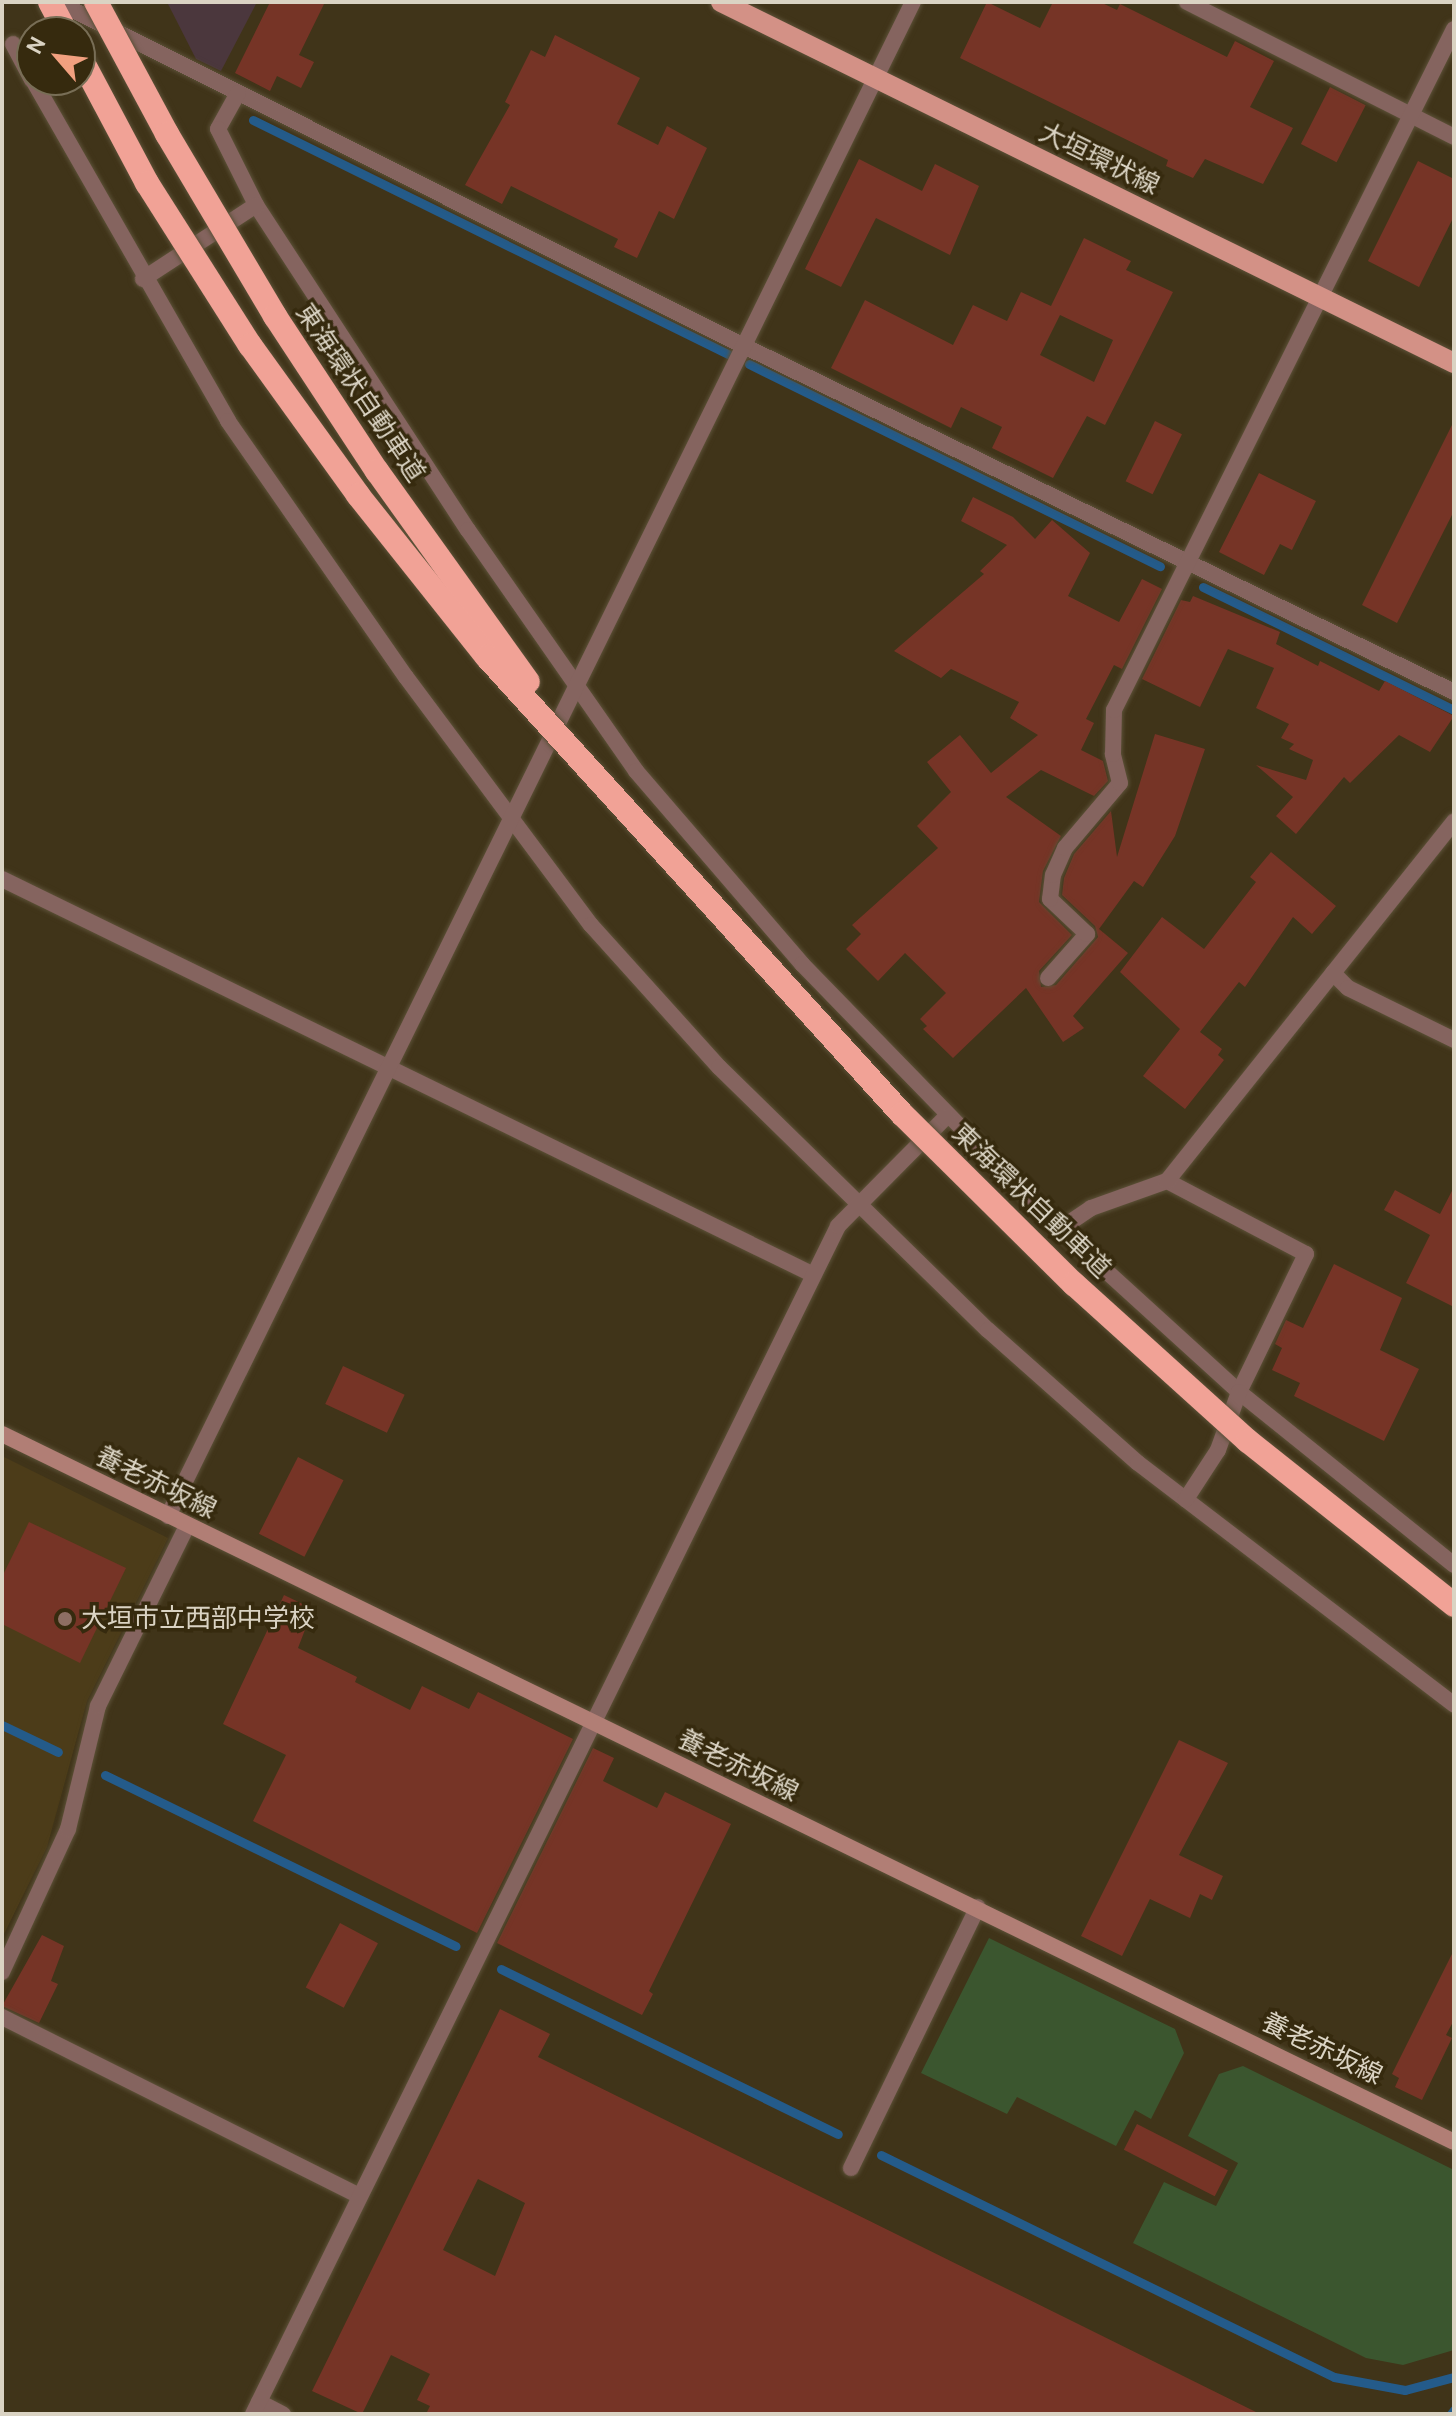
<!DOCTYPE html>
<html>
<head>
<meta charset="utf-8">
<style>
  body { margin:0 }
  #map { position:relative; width:1456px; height:2416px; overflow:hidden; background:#403419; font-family:Cabin,"Noto Sans JP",sans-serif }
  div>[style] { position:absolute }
  .commercial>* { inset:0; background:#4b373d }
  .built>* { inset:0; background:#4c3c19 }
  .green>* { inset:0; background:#3b562f }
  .stream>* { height:9px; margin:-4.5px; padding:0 4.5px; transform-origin:4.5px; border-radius:4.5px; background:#245b8a }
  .building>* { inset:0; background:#763426; transform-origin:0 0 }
  .roads { filter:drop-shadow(0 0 2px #5c5138) drop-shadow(0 0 2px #5c5138) }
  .street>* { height:16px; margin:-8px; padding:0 8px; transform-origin:8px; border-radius:8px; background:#85645f }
  .secondary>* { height:16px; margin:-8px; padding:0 8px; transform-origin:8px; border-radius:8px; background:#b17e75 }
  .primary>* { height:20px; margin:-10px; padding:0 10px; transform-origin:10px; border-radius:10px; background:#d39186 }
  .highway>* { height:24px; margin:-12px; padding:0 12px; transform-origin:12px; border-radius:12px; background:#f1a296 }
  .bridges { filter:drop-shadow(0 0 2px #5c5138) drop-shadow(0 0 2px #5c5138) }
  .highway-bridge>* { height:24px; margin:-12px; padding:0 12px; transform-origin:12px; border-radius:12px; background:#f1a296 }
  .dots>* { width:22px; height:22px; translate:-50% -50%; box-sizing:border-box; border:4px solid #362a0e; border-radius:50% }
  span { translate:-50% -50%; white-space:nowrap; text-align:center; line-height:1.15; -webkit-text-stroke:7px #362a0e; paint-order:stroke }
  .street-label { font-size:26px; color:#dad3c3 }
  .poi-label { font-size:26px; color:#dad3c3 }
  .left { translate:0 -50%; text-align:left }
  .frame { position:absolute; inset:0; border:4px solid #dad3c3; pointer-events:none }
  .north { position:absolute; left:16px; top:16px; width:80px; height:80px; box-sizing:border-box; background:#362a0e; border:2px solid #786e56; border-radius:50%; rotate:298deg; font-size:22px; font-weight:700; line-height:32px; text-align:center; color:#dad3c3 }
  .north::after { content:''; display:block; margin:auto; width:28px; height:36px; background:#f2a07f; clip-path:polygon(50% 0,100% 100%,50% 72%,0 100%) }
</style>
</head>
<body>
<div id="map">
  <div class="commercial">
    <div style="clip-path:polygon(167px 2px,257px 2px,221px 71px,196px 59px)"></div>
  </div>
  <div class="built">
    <div style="clip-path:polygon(2px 1456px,168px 1538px,87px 1701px,47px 1847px,2px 1938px)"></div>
  </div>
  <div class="green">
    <div style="clip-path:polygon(989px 1938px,1175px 2029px,1184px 2053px,1151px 2119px,1135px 2110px,1116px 2146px,1017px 2097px,1007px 2114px,921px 2073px)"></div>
    <div style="clip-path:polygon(1243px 2066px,1454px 2170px,1454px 2350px,1403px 2365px,1366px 2358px,1133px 2243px,1164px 2182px,1216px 2206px,1238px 2163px,1188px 2136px,1219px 2074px)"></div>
  </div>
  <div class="stream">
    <div style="left:253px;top:120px;width:530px;rotate:26.23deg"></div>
    <div style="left:749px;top:364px;width:458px;rotate:26.2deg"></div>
    <div style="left:1203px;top:587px;width:280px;rotate:26.1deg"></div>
    <div style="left:2px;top:1725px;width:62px;rotate:25.7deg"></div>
    <div style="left:105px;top:1775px;width:390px;rotate:26deg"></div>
    <div style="left:501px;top:1969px;width:375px;rotate:26.1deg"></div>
    <div style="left:881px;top:2155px;width:504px;rotate:26.11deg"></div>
    <div style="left:1334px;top:2377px;width:72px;rotate:10.4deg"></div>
    <div style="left:1405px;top:2390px;width:51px;rotate:-14.9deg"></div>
    <div style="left:1451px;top:2414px;width:5px;rotate:-53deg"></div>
  </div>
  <div class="building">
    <div style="clip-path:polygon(270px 2px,325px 2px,299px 55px,314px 62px,301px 88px,277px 76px,270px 91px,235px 73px)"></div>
    <div style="clip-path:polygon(987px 2px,1040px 28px,1053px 2px,1100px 2px,1117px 10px,1120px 4px,1227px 57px,1235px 41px,1274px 61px,1250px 107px,1293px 128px,1263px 184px,1205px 159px,1193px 178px,1166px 166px,1168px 160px,960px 58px)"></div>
    <div style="clip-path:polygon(555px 35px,640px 78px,617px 124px,658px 145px,667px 126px,707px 148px,674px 219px,659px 211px,637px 258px,614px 247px,618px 239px,511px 186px,502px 204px,465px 185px,510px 105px,505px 102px,531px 50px,545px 57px)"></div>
    <div style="left:1330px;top:87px;width:40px;height:64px;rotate:27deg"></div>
    <div style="clip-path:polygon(859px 159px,922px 191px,935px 164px,979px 186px,950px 255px,876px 218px,841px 287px,805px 269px)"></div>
    <div style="clip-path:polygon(1418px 161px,1454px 179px,1454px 216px,1419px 287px,1368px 261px)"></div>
    <div style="clip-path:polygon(evenodd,1084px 238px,1131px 261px,1126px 270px,1173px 292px,1105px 425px,1087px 416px,1053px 478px,992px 448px,1002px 427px,961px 407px,951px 428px,831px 368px,865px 300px,953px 345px,973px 305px,1007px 321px,1021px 292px,1051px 306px,1084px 238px,1060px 315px,1113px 340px,1094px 382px,1040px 355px,1060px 315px)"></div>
    <div style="left:1155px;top:421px;width:30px;height:67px;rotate:26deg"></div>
    <div style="clip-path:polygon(1454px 421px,1454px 511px,1397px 623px,1362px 605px)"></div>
    <div style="clip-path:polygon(1259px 473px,1316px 501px,1292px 550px,1280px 544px,1264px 575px,1219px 552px)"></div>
    <div style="clip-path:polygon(973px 497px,1013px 517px,1035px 539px,1052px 520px,1090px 553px,1068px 596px,1119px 622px,1142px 579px,1162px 589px,1122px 669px,1114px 665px,1086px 719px,1094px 723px,1081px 750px,1103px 761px,1108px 781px,1094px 796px,1041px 770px,1006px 797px,1061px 836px,1043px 871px,1039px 902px,1072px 935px,1039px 971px,1041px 987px,1056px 985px,1098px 937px,1095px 926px,1062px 895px,1064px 878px,1074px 854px,1111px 811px,1117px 857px,1155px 734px,1205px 749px,1175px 836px,1143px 887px,1134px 881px,1099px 929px,1128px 953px,1073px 1016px,1084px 1028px,1063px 1042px,1026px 988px,953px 1058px,923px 1029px,927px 1026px,920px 1019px,946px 993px,905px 953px,878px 981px,846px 949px,861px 934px,852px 925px,938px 848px,917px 826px,951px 792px,927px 762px,960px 735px,991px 773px,1038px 735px,1010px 718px,1019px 702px,951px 669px,941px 678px,894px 651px,984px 574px,980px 571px,1007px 545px,961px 521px)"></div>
    <div style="clip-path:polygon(1193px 596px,1280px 632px,1276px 644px,1318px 666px,1320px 661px,1379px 691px,1385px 681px,1454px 716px,1430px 752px,1399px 735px,1350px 783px,1344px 777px,1296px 834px,1276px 816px,1293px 797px,1256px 765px,1306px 780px,1313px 760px,1289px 749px,1294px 744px,1281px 738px,1289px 724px,1256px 708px,1274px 668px,1228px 649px,1200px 707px,1142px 679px,1181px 600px,1190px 602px)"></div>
    <div style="clip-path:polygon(1271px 852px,1336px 906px,1312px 934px,1293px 917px,1245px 987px,1239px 982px,1200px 1032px,1222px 1049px,1218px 1055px,1224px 1060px,1185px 1109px,1143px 1076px,1180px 1029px,1120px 972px,1162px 917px,1204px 949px,1256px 882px,1250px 877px)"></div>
    <div style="clip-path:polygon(1454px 1187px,1454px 1307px,1406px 1283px,1430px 1235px,1384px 1210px,1395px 1190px,1440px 1214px)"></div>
    <div style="clip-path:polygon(1334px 1264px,1402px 1298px,1380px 1350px,1419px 1369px,1384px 1441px,1294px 1396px,1300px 1383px,1272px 1370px,1282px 1348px,1275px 1344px,1286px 1320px,1303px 1328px)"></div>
    <div style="left:343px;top:1366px;width:68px;height:42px;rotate:25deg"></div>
    <div style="left:298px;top:1457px;width:51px;height:86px;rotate:27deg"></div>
    <div style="clip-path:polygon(29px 1522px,126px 1568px,80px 1663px,2px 1624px,2px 1577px)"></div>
    <div style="clip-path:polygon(284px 1595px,313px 1609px,298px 1648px,357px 1677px,355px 1682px,410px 1710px,422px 1686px,469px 1709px,478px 1692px,573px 1739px,477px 1933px,253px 1821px,286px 1755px,223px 1724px)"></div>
    <div style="clip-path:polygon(1179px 1740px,1228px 1763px,1179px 1855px,1223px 1876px,1212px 1900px,1200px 1894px,1190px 1918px,1150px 1899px,1122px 1956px,1081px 1936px)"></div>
    <div style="clip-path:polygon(593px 1748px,614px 1758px,603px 1781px,657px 1808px,665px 1792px,731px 1824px,649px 1991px,653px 1994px,642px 2015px,497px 1943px)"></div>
    <div style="left:340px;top:1923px;width:43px;height:73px;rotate:28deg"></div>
    <div style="clip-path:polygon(42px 1935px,64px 1946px,51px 1981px,58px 1984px,39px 2023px,2px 2006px)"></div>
    <div style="clip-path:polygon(1454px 1950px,1454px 2020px,1446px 2035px,1452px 2038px,1422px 2100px,1395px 2087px,1399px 2078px,1392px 2074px)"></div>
    <div style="clip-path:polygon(evenodd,500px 2009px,550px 2034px,538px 2057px,1260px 2414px,426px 2414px,430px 2406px,417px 2400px,430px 2374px,391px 2355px,362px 2414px,312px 2391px,500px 2009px,478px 2179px,525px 2203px,495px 2276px,443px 2250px,478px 2179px)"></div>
    <div style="left:1137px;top:2124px;width:102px;height:29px;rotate:27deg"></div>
  </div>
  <div class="roads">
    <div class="street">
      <div style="left:57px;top:2px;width:768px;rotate:26.6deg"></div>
      <div style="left:744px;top:346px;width:790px;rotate:25.98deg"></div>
      <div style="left:1187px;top:2px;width:299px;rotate:26.8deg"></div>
      <div style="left:13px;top:44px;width:40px;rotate:62deg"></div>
      <div style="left:33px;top:80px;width:393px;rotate:60.2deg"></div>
      <div style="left:228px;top:421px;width:312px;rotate:55.2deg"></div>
      <div style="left:406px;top:677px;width:309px;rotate:53.3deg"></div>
      <div style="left:591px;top:925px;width:191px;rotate:48deg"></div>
      <div style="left:719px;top:1067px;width:376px;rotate:44.4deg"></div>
      <div style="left:988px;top:1330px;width:200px;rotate:41.6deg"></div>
      <div style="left:1138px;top:1463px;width:398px;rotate:37.4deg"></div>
      <div style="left:238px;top:93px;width:41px;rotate:119.1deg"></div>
      <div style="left:218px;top:129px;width:85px;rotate:63.4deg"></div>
      <div style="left:256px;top:205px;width:388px;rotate:56.9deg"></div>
      <div style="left:468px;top:530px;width:294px;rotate:55.1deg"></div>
      <div style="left:636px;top:771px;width:255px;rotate:49.3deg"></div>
      <div style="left:802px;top:964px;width:370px;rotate:45.8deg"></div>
      <div style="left:1060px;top:1229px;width:242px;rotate:42.3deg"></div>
      <div style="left:1239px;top:1392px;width:276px;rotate:38.8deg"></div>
      <div style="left:143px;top:279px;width:135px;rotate:-33.2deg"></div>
      <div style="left:2px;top:879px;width:903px;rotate:26deg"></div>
      <div style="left:1333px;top:973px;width:21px;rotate:45deg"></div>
      <div style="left:1348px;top:988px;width:118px;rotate:26.1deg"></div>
      <div style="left:1048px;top:978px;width:59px;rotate:-48.4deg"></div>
      <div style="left:1087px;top:934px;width:51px;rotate:-136.6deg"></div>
      <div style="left:1050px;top:899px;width:24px;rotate:-83deg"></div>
      <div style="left:1053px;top:875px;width:30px;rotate:-66deg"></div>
      <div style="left:1065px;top:848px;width:85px;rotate:-49.8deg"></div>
      <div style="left:1120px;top:783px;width:30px;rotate:-104deg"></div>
      <div style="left:1113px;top:754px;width:44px;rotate:-88.7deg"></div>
      <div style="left:1114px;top:710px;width:761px;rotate:-63.47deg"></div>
      <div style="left:1167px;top:1181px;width:157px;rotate:27.7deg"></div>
      <div style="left:1306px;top:1254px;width:153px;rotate:115.9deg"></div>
      <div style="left:1239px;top:1392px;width:62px;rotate:109.9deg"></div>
      <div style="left:1218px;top:1450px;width:59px;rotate:123.1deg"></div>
      <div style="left:1060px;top:1229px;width:37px;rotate:-34deg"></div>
      <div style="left:1091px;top:1208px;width:81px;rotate:-19.6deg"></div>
      <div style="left:1167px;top:1181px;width:460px;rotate:-51.4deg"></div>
      <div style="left:168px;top:1516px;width:1687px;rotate:-63.8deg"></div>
      <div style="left:2px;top:1972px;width:157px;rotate:-65.2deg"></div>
      <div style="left:68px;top:1829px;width:127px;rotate:-76.3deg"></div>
      <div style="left:98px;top:1706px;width:201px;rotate:-63.7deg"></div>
      <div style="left:2px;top:2017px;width:400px;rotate:26.6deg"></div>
      <div style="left:851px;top:2168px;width:290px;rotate:-64.1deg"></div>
      <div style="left:259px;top:2402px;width:27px;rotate:27deg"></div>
      <div style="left:253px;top:2414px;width:1324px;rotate:-63.78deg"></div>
      <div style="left:838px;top:1226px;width:153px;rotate:-45.3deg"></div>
    </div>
    <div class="secondary">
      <div style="left:2px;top:1434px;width:1615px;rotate:25.99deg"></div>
    </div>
    <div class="primary">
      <div style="left:721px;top:2px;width:817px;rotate:26.22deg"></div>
    </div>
    <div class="highway">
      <div style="left:50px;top:2px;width:34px;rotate:62deg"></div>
    </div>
  </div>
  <div class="bridges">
    <div class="highway-bridge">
      <div style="left:96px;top:2px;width:150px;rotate:61.7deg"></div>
      <div style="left:167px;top:134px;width:212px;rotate:59.3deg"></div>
      <div style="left:275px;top:316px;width:186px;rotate:56.7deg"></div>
      <div style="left:377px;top:471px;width:259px;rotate:54.4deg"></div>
      <div style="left:80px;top:57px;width:143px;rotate:62deg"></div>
      <div style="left:147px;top:183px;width:192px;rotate:57.6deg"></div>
      <div style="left:250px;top:345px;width:185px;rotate:54.2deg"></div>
      <div style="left:358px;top:495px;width:207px;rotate:51.5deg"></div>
      <div style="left:487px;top:657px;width:617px;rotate:47.76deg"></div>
      <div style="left:902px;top:1114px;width:242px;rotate:44.7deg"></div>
      <div style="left:1074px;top:1284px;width:234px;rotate:42.1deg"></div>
      <div style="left:1248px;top:1441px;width:263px;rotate:38.5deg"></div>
    </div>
  </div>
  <div class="dots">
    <div style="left:65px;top:1619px;background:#8d6e63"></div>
  </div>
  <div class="street-label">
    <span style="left:1099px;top:159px;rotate:26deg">大垣環状線</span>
    <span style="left:360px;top:393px;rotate:56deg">東海環状自動車道</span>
    <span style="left:1031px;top:1201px;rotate:44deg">東海環状自動車道</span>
    <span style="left:156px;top:1483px;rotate:26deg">養老赤坂線</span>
    <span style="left:738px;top:1766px;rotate:26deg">養老赤坂線</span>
    <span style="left:1322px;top:2049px;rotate:26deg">養老赤坂線</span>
  </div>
  <div class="poi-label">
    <span class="left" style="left:81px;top:1619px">大垣市立西部中学校</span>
  </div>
  <div class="frame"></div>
  <div class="north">N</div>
</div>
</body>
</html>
